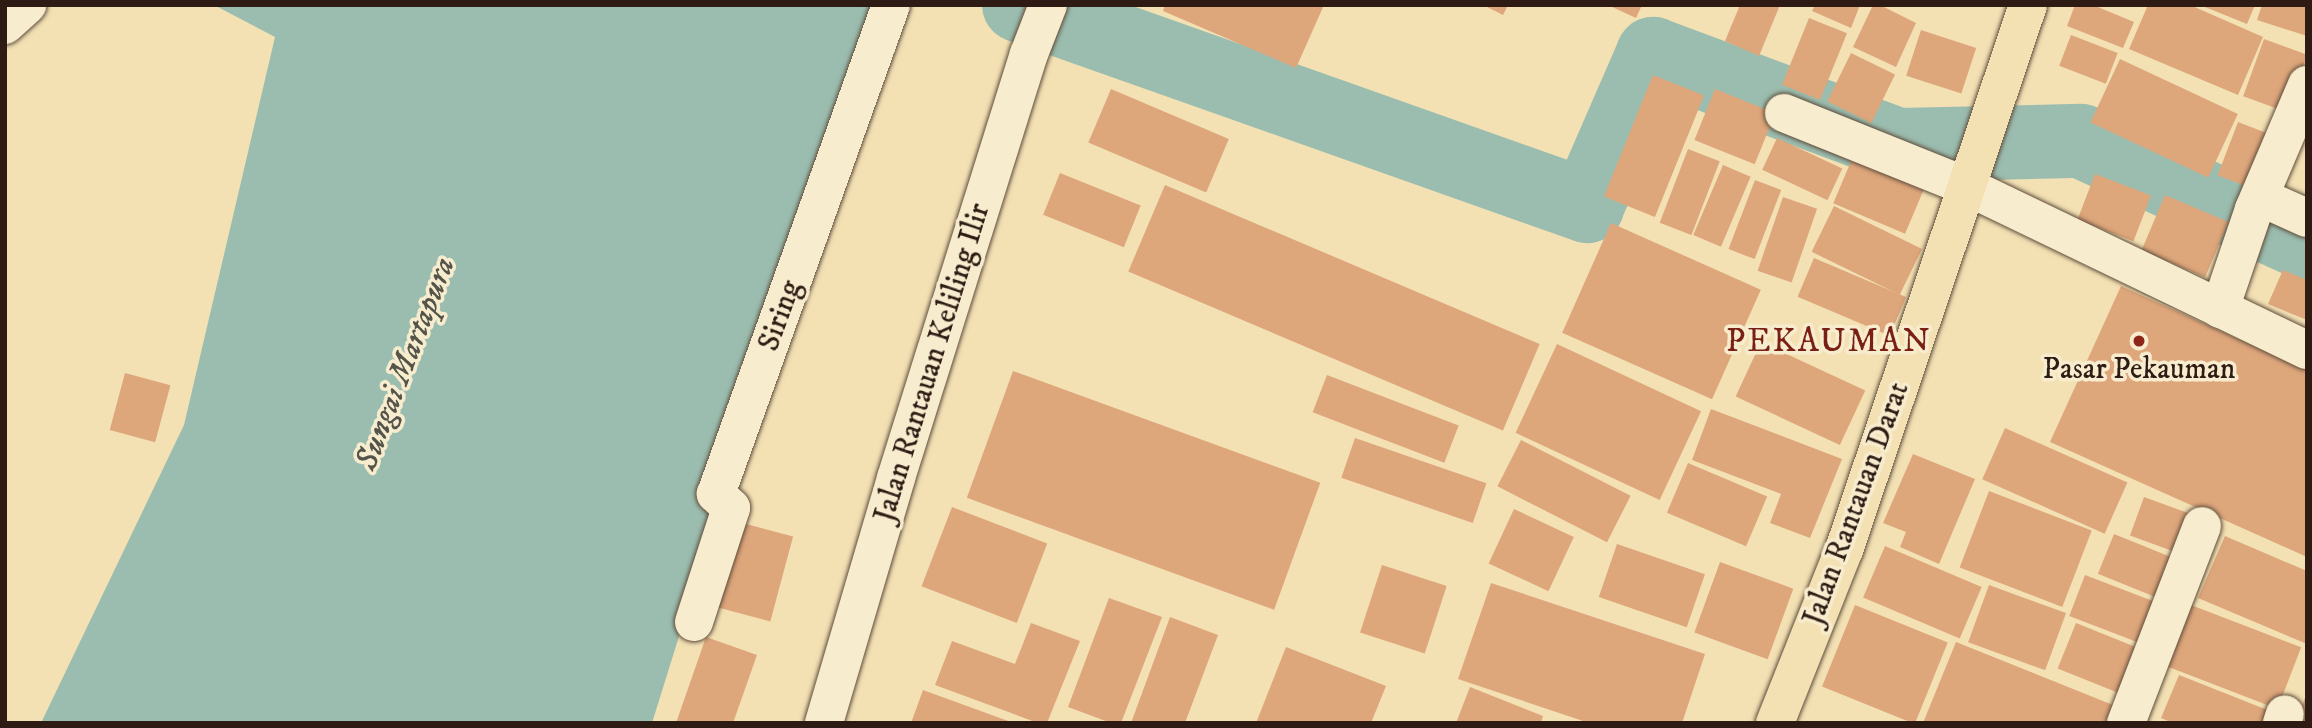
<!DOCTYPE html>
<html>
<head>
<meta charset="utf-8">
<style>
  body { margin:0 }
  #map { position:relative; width:2312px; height:728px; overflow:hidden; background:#f3e1b4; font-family:"IM FELL DW Pica",serif }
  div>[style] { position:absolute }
  .water>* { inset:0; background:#9bbdaf }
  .river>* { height:74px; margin:-37px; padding:0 37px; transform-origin:37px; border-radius:37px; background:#9bbdaf }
  .building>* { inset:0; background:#dea67b; transform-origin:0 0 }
  .roads { filter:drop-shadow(0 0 2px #5f4d3c) drop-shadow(0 0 2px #5f4d3c) }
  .minor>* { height:38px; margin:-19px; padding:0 19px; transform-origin:19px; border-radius:19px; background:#f7ecce }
  .major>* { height:38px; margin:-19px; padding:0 19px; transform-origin:19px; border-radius:19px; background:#f3e1b4 }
  .dots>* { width:19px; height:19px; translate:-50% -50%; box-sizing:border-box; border:4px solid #f7ecce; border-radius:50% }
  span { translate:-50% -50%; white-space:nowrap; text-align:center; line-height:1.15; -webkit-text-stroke:7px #f7ecce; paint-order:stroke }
  .street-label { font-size:30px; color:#2e1c14 }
  .poi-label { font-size:30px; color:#2e1c14 }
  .water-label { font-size:32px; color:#54544a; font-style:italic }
  .quarter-label { font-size:33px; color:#7a1f14; letter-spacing:2px }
  .frame { position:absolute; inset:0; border:7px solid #2e1c14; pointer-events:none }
</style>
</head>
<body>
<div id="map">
  <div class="water">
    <div style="clip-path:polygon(214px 5px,876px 5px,652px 723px,41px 723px,184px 425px,275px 37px)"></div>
  </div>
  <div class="river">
    <div style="left:1019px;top:5px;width:603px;rotate:19.49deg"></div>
    <div style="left:1587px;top:206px;width:166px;rotate:-66.5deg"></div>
    <div style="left:1653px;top:54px;width:261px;rotate:20.4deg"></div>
    <div style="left:1898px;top:145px;width:183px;rotate:-1.3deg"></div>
    <div style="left:2081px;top:141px;width:248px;rotate:24.5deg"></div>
  </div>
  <div class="building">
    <div style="clip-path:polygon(1165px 5px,1324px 5px,1296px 68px,1163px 11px)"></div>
    <div style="clip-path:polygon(1483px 5px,1508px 5px,1503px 15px)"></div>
    <div style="clip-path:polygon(1608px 5px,1642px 5px,1636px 18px)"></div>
    <div style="clip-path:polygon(1740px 5px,1780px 5px,1759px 56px,1725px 41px)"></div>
    <div style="clip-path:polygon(1815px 5px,1860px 5px,1851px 28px,1812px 11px)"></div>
    <div style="clip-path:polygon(1873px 5px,1880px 5px,1916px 23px,1896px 67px,1853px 47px)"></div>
    <div style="clip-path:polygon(2075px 5px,2093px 5px,2134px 22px,2123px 48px,2067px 26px)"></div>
    <div style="clip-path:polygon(2148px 5px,2190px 5px,2263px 37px,2238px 95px,2129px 49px)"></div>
    <div style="clip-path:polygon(2200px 5px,2255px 5px,2247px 24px)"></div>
    <div style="clip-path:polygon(2262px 5px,2307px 5px,2307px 36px,2257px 20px)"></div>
    <div style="left:1809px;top:18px;width:41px;height:72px;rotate:22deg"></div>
    <div style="left:1921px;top:30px;width:58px;height:48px;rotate:18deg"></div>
    <div style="left:2071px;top:35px;width:50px;height:33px;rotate:21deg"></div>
    <div style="left:2264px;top:39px;width:46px;height:61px;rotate:20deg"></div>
    <div style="left:1851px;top:53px;width:49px;height:54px;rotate:26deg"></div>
    <div style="left:2120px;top:59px;width:130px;height:70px;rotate:25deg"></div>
    <div style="left:1653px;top:75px;width:55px;height:131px;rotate:22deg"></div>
    <div style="left:1111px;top:89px;width:128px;height:58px;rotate:23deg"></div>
    <div style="left:1715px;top:89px;width:65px;height:55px;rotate:22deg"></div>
    <div style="left:2238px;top:122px;width:34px;height:57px;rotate:21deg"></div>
    <div style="left:1777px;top:138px;width:72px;height:35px;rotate:25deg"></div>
    <div style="left:1688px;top:149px;width:34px;height:79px;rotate:21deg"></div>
    <div style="left:1852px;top:159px;width:78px;height:48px;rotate:23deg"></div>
    <div style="left:1723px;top:165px;width:30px;height:76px;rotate:23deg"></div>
    <div style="left:1060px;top:173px;width:87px;height:45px;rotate:22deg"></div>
    <div style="left:2095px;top:174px;width:60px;height:49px;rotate:21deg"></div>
    <div style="left:1755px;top:180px;width:28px;height:74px;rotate:21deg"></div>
    <div style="left:1165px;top:185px;width:407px;height:94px;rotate:23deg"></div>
    <div style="left:2165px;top:195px;width:69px;height:60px;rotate:23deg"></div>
    <div style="left:1783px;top:197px;width:36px;height:78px;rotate:19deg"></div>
    <div style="left:1834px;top:206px;width:98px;height:51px;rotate:26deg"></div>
    <div style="left:1611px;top:223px;width:164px;height:120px;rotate:24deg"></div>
    <div style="left:1814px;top:258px;width:100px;height:42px;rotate:23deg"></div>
    <div style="clip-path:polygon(2283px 270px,2307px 280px,2307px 320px,2268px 304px)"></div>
    <div style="clip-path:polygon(2121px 286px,2307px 370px,2307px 557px,2050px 442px)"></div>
    <div style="left:1761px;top:342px;width:115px;height:60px;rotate:25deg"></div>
    <div style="left:1557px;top:344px;width:159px;height:98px;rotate:25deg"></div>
    <div style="left:1013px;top:371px;width:327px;height:135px;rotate:20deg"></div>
    <div style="left:125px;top:373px;width:47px;height:59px;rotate:15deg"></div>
    <div style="left:1327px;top:375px;width:141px;height:40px;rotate:21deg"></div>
    <div style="clip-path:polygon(1711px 409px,1842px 459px,1810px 538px,1770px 523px,1781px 494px,1692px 460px)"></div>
    <div style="left:2005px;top:428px;width:134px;height:56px;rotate:24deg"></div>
    <div style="left:1355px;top:438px;width:139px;height:42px;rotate:19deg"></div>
    <div style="left:1521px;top:440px;width:123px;height:52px;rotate:27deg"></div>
    <div style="clip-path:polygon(1913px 454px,1975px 479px,1939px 564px,1900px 547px,1906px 532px,1883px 523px)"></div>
    <div style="left:1688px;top:463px;width:86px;height:54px;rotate:23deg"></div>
    <div style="left:1989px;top:491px;width:110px;height:82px;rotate:21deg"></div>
    <div style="left:2144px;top:497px;width:49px;height:41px;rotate:20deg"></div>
    <div style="left:952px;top:507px;width:102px;height:85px;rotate:21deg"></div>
    <div style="left:1514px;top:509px;width:66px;height:60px;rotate:25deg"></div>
    <div style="left:739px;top:522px;width:56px;height:88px;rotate:15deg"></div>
    <div style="left:2114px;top:534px;width:66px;height:43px;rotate:22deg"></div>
    <div style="clip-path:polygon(2225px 536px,2307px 571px,2307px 644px,2198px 598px)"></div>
    <div style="left:1617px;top:544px;width:93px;height:56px;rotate:19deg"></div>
    <div style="left:1885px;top:546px;width:105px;height:56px;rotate:23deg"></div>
    <div style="left:1720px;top:562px;width:78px;height:75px;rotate:20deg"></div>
    <div style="left:1382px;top:565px;width:68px;height:71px;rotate:18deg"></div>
    <div style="left:2085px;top:575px;width:81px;height:44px;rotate:21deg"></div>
    <div style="clip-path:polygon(1491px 583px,1705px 654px,1682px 723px,1589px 723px,1458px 679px)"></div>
    <div style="left:1989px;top:585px;width:82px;height:61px;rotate:20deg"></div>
    <div style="clip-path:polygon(1109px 598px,1162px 617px,1121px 723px,1111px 723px,1068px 707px)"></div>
    <div style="left:1855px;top:605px;width:100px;height:88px;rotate:22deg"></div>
    <div style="left:2191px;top:605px;width:118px;height:66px;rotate:21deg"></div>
    <div style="clip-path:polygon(1170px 617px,1218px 635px,1185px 723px,1131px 723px)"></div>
    <div style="clip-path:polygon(1031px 623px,1080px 641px,1047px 723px,1038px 723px,935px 685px,952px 641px,1015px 664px)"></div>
    <div style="left:2076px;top:623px;width:65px;height:49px;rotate:22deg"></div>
    <div style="clip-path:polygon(706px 637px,757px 655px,733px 723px,676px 723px)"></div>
    <div style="clip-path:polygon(1956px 642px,2113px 705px,2106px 723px,1923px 723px)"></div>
    <div style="clip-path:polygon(1286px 647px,1386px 686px,1371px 723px,1256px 723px)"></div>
    <div style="clip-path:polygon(2179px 675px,2275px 713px,2271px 723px,2173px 723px,2161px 718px)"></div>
    <div style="clip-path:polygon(1470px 687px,1543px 716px,1541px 723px,1456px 723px)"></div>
    <div style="clip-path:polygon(923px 690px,1011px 722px,1011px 723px,911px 723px)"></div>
    <div style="clip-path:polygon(2306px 695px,2307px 723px,2296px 723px)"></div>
  </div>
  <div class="roads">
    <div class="minor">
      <div style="left:5px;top:25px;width:30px;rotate:-42deg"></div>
      <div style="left:1784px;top:113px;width:198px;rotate:21.9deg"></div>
      <div style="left:1968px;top:187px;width:376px;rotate:25.7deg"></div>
      <div style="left:2260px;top:197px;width:51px;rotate:24.1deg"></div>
      <div style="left:2220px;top:309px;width:106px;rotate:-71.2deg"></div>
      <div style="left:2254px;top:209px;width:135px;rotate:-66.9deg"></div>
      <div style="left:694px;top:622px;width:120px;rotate:-72deg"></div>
      <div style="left:731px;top:508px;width:21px;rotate:-137deg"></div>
      <div style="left:716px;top:494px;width:519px;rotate:-70.31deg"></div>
      <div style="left:824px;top:723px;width:255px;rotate:-73.6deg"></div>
      <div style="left:896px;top:478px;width:444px;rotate:-72.6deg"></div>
      <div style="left:1029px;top:54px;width:53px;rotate:-68.8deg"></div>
      <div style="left:2126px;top:723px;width:211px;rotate:-68.9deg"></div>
      <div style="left:2282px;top:723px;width:9px;rotate:-72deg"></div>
    </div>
    <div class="major">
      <div style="left:1775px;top:723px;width:186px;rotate:-68.3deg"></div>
      <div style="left:1844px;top:550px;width:575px;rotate:-71.34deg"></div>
    </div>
  </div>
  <div class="dots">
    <div style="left:2139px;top:341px;background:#8f2418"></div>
  </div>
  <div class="street-label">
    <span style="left:781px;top:316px;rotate:-70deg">Siring</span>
    <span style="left:933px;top:363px;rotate:-73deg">Jalan Rantauan Keliling Ilir</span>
    <span style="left:1857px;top:504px;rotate:-70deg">Jalan Rantauan Darat</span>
  </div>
  <div class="poi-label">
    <span style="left:2139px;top:370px">Pasar Pekauman</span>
  </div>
  <div class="water-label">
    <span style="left:406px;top:364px;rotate:-69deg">Sungai Martapura</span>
  </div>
  <div class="quarter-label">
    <span style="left:1829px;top:342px">PEKAUMAN</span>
  </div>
  <div class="frame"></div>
</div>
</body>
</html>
